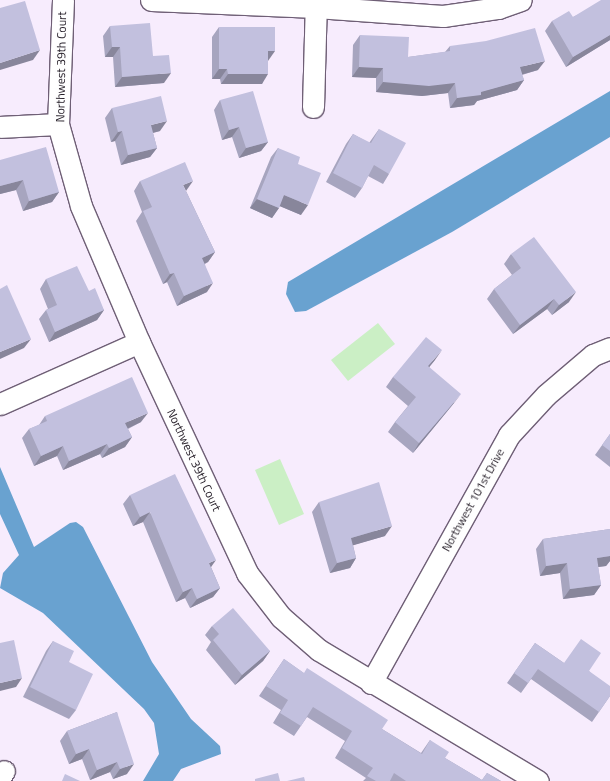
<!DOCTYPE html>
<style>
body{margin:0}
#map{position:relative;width:610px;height:781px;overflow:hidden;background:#f7ecfd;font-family:"Titillium Web",sans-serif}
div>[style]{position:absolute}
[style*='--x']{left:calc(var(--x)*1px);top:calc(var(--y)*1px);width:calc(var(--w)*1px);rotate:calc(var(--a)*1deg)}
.green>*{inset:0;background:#cbefc5}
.water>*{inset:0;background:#69a2d0}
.roads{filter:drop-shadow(1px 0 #6f5f76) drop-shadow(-1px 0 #6f5f76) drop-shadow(0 1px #6f5f76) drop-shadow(0 -1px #6f5f76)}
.minor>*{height:21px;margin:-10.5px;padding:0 10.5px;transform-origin:10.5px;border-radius:10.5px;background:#fff}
.wall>*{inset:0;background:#a7a5bf}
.shaded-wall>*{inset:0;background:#88869b}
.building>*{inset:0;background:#c2c0de}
span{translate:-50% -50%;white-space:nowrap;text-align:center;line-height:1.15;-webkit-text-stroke:4px #fefefe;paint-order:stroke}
.street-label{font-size:12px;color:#27202a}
</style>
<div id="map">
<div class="green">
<div style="clip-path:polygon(378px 323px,395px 344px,348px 381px,331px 360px)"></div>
<div style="clip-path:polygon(280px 459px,304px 514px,279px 525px,255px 470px)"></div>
</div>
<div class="water">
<div style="clip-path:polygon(610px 91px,610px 137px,452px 232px,306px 311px,295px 312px,286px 294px,288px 282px)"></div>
<div style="clip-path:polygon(0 467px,34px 547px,70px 523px,76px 522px,83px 527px,152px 662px,191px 719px,220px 746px,221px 754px,181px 769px,173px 781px,143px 781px,159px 754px,154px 723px,144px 709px,43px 613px,0 588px,3px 573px,19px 555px,0 514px)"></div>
</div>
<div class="roads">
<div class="minor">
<div style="--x:63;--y:0;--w:124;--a:92.3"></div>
<div style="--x:58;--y:124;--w:85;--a:74.3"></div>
<div style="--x:81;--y:206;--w:148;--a:66.9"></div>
<div style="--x:139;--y:342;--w:255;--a:64.9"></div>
<div style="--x:247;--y:573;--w:56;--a:52.3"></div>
<div style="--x:281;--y:617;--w:50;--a:41"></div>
<div style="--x:319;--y:650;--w:255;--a:30.9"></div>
<div style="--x:151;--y:0;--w:165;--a:2.4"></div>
<div style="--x:316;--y:7;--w:127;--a:4.1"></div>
<div style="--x:443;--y:16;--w:56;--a:-8.3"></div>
<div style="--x:498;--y:8;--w:24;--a:-19"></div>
<div style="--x:313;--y:107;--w:107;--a:-88.4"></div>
<div style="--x:0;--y:127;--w:58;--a:-3"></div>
<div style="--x:0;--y:404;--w:152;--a:-24"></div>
<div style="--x:371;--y:683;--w:284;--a:-60.9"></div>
<div style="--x:509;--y:435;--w:54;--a:-47.2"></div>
<div style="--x:546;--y:395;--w:62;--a:-40.4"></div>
<div style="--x:593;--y:355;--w:18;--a:-22"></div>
<div style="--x:0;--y:777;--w:7;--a:-56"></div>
</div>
</div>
<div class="wall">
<div style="clip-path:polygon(610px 0,610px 40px,566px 67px,545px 31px,552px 21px,573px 17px)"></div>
<div style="clip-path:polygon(110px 26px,153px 56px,164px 83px,115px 87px,113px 57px,105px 57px,103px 36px)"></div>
<div style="clip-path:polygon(219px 27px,268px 61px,262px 84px,221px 84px,220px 79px,212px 79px,212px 37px)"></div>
<div style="clip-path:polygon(360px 35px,408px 57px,445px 52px,450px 46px,538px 70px,522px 75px,524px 80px,517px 90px,477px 101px,474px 105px,450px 108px,448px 93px,422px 96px,376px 92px,376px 78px,352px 77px,353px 45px)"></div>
<div style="clip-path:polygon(220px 100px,268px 142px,261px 151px,239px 158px,232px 137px,222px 140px,214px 110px)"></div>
<div style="clip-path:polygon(112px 108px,160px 131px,153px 133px,157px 148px,150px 157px,121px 165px,115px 141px,111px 142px,105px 118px)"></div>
<div style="clip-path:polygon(379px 129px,389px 174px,383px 184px,368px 176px,362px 188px,355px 198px,326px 182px,346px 144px,353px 134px,369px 143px)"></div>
<div style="clip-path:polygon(278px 148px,298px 164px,301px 215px,280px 206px,272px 218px,250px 208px,271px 157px)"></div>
<div style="clip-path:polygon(0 160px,59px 192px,52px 202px,23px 211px,16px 190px,0 194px)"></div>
<div style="clip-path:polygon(140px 181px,186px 191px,215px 252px,208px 262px,205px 264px,207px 292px,177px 306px,167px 282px,163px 284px,136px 221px,142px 212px,134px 191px)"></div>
<div style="clip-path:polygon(511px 254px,569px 302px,552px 315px,547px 309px,513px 334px,487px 299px,494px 289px,512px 275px,504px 264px)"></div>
<div style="clip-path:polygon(46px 279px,89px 291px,104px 310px,97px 320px,49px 342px,39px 319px,46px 310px,48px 309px,40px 289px)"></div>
<div style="clip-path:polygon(435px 360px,429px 367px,454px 403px,413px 453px,388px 432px,395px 422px,408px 406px,386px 387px,393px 377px)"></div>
<div style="clip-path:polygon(45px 416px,141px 422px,128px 429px,132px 437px,125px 447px,102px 458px,100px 454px,63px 470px,57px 456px,34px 466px,22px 438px,29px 429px,39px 425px)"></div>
<div style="clip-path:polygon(610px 434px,610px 467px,595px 455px)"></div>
<div style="clip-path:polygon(130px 495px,211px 567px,220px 588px,213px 597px,190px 608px,185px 598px,176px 602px,143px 522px,133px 526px,123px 504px)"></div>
<div style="clip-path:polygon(319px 502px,385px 536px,353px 545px,356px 558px,350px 568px,330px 573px,312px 512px)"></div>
<div style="clip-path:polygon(610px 529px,610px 561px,606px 566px,598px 567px,601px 585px,594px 595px,563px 599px,560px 573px,540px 576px,536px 549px,543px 539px)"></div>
<div style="clip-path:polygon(212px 626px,270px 651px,263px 661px,235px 685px,206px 650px,211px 642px,205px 635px)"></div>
<div style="clip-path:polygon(53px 641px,69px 662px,76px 710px,69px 719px,23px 697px,46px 651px)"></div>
<div style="clip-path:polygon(535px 643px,564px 663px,589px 671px,610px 696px,592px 722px,531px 679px,521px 693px,507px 683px)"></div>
<div style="clip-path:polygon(284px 659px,382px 729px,421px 753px,430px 740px,445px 758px,482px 780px,487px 773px,501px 781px,363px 781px,366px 778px,335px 758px,345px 741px,307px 717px,294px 736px,273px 723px,281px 710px,259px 696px)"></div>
<div style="clip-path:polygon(117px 712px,127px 774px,113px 779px,110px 772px,90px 780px,82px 759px,69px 764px,60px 741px,67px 731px)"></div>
</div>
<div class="shaded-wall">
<div style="clip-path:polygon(610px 35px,610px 40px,566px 67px,573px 57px)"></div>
<div style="clip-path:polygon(112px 47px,120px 47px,113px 57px,105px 57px)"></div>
<div style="clip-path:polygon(40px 50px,33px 60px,0 70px,0 63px)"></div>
<div style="clip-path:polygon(268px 51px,275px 51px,268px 61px)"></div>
<div style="clip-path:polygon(545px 61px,538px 70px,513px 77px,520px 67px)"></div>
<div style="clip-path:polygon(359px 67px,383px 68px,376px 78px,352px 77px)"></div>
<div style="clip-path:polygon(219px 69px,227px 69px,220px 79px,212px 79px)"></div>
<div style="clip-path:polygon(171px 73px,164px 83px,115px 87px,122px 77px)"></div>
<div style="clip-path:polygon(228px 74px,268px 74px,262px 84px,221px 84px)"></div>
<div style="clip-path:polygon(524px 80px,517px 90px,477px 101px,474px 105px,450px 108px,457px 98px)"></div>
<div style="clip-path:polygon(383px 82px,455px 83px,448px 93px,422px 96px,376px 92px)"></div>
<div style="clip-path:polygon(167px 121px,160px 131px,144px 135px,151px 125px)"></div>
<div style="clip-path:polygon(239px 127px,232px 137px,222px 140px,229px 130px)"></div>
<div style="clip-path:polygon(122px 131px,115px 141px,111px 142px,118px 132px)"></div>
<div style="clip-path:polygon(268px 142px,261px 151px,239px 158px,246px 148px)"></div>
<div style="clip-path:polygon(157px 148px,150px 157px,121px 165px,128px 155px)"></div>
<div style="clip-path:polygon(23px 180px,16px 190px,0 194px,0 186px)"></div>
<div style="clip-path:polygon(193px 181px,186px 191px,183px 185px)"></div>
<div style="clip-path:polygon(59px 192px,52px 202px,23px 211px,29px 201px)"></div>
<div style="clip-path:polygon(284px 195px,308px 205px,301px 215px,277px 205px)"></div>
<div style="clip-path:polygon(257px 199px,279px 208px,272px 218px,250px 208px)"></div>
<div style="clip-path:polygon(215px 252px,208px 262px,195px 268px,202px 258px)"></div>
<div style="clip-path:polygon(174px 273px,167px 282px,163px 284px,170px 274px)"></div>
<div style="clip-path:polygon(213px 283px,207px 292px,177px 306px,184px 296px)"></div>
<div style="clip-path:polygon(576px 292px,569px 302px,552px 315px,559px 305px)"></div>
<div style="clip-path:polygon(554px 299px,547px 309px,513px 334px,520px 325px)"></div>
<div style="clip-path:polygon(104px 310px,97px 320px,49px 342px,55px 332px)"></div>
<div style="clip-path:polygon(31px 339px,24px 348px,0 359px,0 352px)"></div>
<div style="clip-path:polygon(442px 350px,435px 360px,422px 376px,428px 366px)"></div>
<div style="clip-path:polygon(461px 394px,454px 403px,413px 453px,419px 443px)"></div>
<div style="clip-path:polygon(148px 413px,141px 422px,118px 433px,125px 423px)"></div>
<div style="clip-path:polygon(132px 437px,125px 447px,102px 458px,109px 448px)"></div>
<div style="clip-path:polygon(107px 444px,100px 454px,63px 470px,69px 461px)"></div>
<div style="clip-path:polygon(63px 446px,57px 456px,34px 466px,41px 456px)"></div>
<div style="clip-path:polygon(150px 512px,143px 522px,133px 526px,140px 517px)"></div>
<div style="clip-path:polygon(392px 526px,385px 536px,344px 548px,351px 538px)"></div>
<div style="clip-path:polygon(610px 556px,610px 561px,606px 566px,590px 568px,597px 558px)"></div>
<div style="clip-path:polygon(356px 558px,350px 568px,330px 573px,337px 563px)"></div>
<div style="clip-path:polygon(216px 560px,209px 570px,209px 563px)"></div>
<div style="clip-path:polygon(567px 563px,560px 573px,540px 576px,546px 566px)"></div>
<div style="clip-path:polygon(601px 585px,594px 595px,563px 599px,570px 589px)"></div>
<div style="clip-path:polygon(192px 588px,185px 598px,176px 602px,183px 592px)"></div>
<div style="clip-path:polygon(220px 588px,213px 597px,190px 608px,197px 599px)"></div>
<div style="clip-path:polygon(270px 651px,263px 661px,235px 685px,242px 675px)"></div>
<div style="clip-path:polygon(22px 678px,16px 687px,0 691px,0 683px)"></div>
<div style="clip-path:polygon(89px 749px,82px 759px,69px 764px,76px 754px)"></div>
<div style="clip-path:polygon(117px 762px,110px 772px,90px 780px,97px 770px)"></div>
<div style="clip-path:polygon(134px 764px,127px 774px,113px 779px,120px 769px)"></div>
</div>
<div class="building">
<div style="clip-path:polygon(601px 0,610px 0,610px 35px,573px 57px,552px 21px,569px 11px,573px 17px)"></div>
<div style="clip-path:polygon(25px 1px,40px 50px,0 63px,0 8px)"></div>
<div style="clip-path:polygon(150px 23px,153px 56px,169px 55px,171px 73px,122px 77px,120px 47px,112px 47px,110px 26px)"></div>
<div style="clip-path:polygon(219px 27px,275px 27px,275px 51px,268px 51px,268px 74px,228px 74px,227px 69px,219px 69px)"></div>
<div style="clip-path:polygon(535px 28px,545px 61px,520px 67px,524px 80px,481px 92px,481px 95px,457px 98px,455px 83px,429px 86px,383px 82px,383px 68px,359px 67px,360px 35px,409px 37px,408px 57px,450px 51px,450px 46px,486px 41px)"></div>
<div style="clip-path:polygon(253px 91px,268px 142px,246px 148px,239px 127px,229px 130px,220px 100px)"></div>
<div style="clip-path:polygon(161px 96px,167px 121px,151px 125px,157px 148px,128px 155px,122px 131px,118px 132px,112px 108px)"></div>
<div style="clip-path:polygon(379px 129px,406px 143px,389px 174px,374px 165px,362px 188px,333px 173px,353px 134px,371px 143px)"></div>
<div style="clip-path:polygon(46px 147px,59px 192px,29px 201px,23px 180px,0 186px,0 160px)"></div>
<div style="clip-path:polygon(278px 148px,300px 157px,298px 164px,321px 173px,308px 205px,284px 195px,279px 208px,257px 199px)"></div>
<div style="clip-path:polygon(185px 162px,193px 181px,183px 185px,215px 252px,202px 258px,213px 283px,184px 296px,174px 273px,170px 274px,143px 211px,152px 207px,140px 181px)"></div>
<div style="clip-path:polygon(534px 237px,576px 292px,559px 305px,554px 299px,520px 325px,494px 289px,521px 268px,511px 254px)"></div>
<div style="clip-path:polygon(77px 266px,89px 291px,95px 288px,104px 310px,55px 332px,46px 310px,57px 305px,46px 279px)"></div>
<div style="clip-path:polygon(7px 285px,31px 339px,0 352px,0 289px)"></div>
<div style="clip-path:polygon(426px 337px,442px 350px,428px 366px,461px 394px,419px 443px,395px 422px,416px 397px,393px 377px)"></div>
<div style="clip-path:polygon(132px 377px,148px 413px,125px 423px,132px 437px,109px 448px,107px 444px,69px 461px,63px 446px,41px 456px,29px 429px,47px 421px,45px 416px)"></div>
<div style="clip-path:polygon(610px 434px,610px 451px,602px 445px)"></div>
<div style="clip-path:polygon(175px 474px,216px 560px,209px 563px,220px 588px,197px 599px,192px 588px,183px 592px,150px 512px,140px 517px,130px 495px)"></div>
<div style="clip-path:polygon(379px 482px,392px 526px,351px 538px,356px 558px,337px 563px,319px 502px)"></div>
<div style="clip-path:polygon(610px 529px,610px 556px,597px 558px,601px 585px,570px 589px,567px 563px,546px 566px,543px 539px)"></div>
<div style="clip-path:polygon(233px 608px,270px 651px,242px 675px,213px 640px,219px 634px,212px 626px)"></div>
<div style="clip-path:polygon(581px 639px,601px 653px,589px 671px,610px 686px,610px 696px,599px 712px,538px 669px,528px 683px,514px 673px,535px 643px,564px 663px)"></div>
<div style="clip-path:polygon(14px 640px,22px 678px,0 683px,0 643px)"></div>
<div style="clip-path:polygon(53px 641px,74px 651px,69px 662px,93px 674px,76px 710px,30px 687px)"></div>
<div style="clip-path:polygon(284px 659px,304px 673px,307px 668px,388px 720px,382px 729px,422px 754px,430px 740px,449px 752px,445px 758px,482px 780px,487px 773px,501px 781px,406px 781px,394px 773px,390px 781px,376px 781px,367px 776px,373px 768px,342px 748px,352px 731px,313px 707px,301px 726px,280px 713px,288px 700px,266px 686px)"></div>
<div style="clip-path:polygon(117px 712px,134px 764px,120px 769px,117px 762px,97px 770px,89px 749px,76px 754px,67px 731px)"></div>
<div style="clip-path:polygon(278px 773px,280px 781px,255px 781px,255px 779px)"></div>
<div style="clip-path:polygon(65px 774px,80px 781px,62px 781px)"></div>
<div style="clip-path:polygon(304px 777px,305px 781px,287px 781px)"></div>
</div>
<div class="street-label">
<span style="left:61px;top:67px;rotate:-89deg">Northwest 39th Court</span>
<span style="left:194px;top:460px;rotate:65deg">Northwest 39th Court</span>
<span style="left:473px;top:500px;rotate:-61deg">Northwest 101st Drive</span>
</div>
</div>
